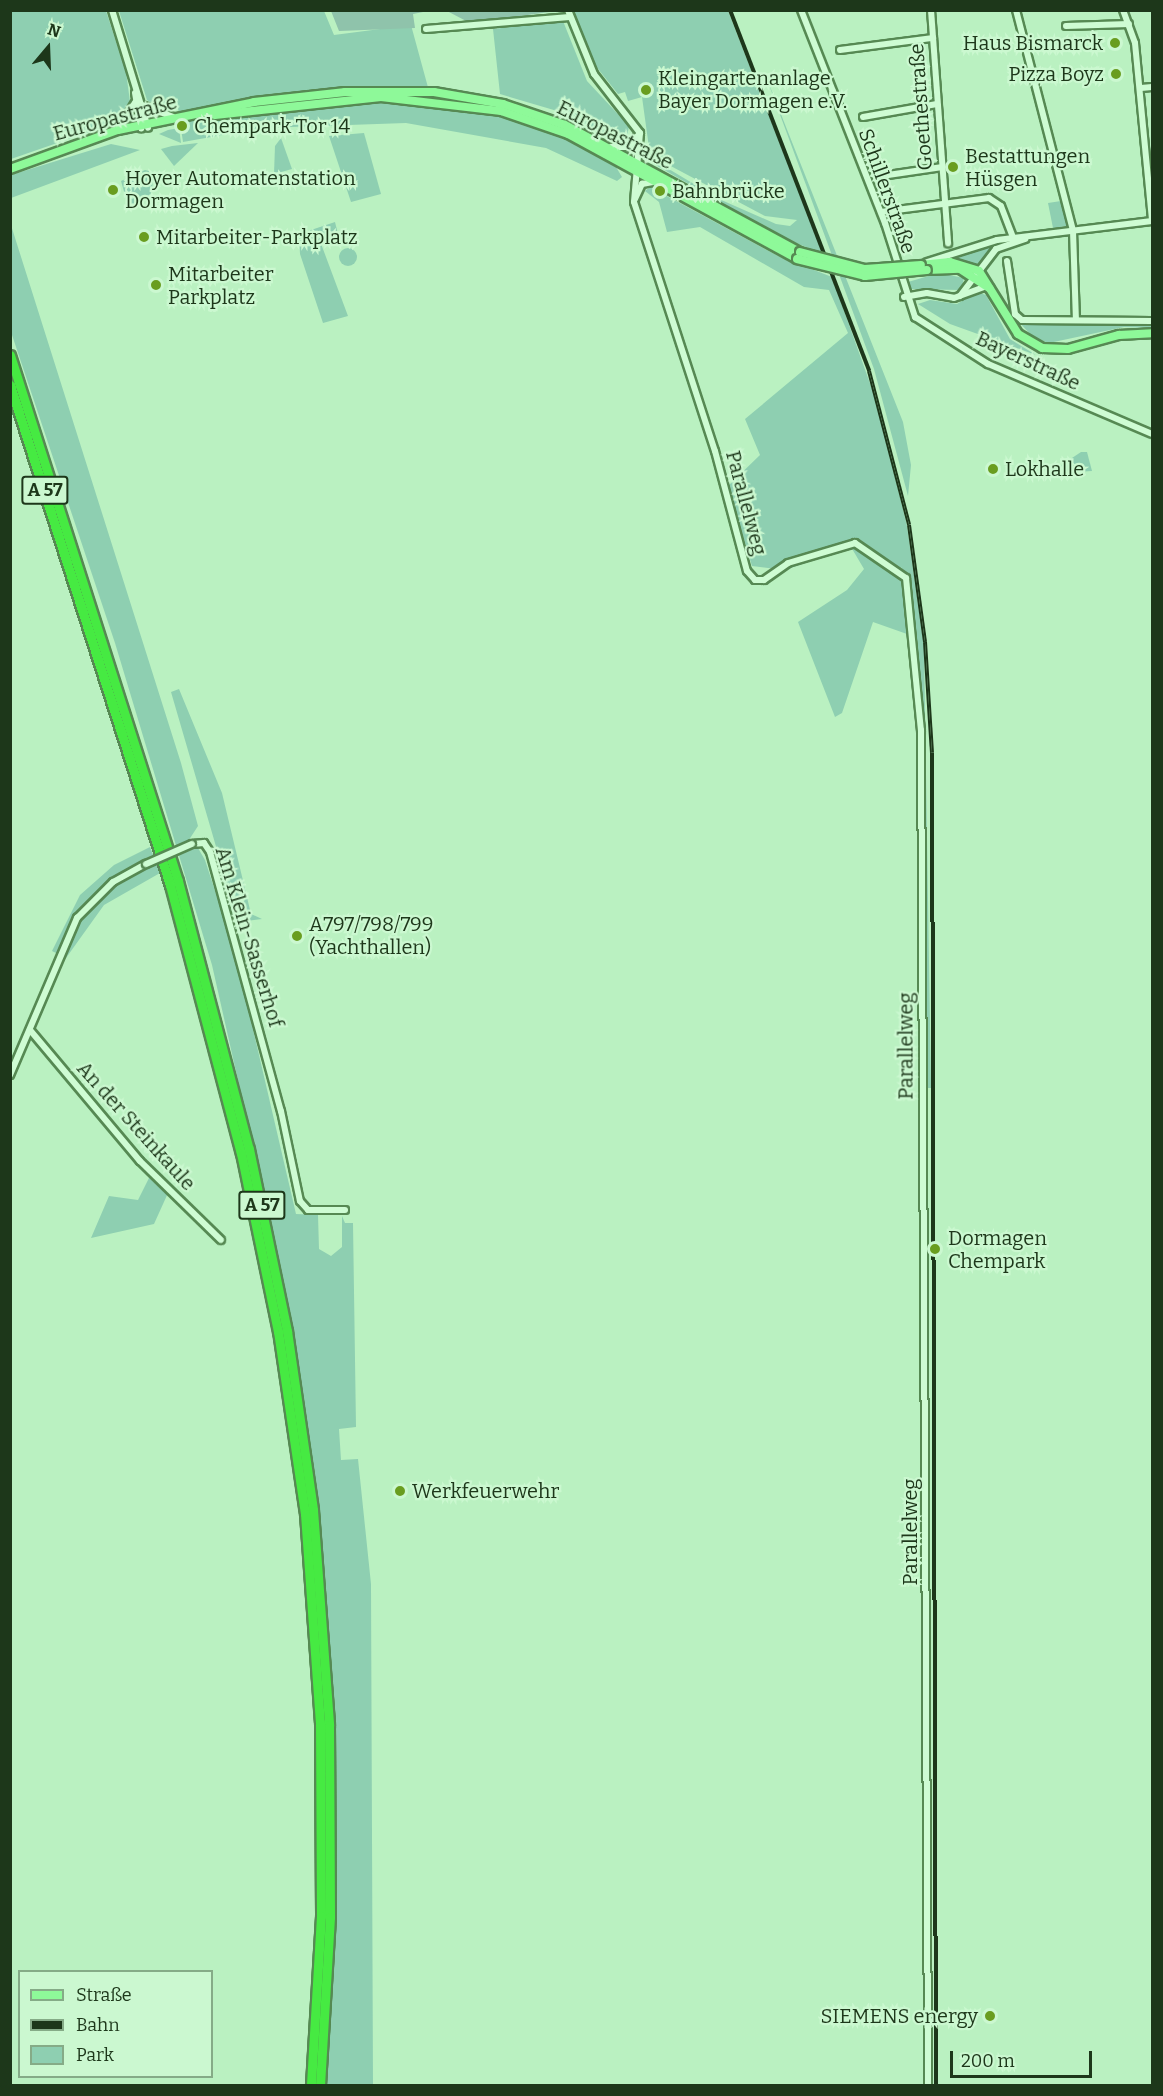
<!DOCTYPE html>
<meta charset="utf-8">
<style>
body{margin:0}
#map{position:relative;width:1163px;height:2096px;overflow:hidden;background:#baf1c1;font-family:Bitter,serif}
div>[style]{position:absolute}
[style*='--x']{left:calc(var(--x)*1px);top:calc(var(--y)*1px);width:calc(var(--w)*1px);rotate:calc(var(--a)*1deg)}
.green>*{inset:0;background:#8ecfb1}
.round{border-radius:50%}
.cemetery>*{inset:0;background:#8fc3ab}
.roads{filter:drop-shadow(2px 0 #568953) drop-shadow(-2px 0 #568953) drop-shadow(0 2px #568953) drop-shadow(0 -2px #568953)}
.minor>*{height:6px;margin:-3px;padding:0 3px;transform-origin:3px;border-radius:3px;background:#cefcd3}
.major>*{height:8px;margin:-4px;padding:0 4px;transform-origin:4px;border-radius:4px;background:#8ef999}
.highway>*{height:9px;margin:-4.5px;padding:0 4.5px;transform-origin:4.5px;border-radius:4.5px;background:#46ea42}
.rail>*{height:4px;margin-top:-2px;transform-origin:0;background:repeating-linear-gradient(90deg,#cbf8d0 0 4.5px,#1d371a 0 9px);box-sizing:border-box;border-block:2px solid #1d371a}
.bridges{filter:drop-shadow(2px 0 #568953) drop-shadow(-2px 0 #568953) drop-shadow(0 2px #568953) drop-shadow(0 -2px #568953)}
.minor-bridge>*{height:6px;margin:-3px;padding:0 3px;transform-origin:3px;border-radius:3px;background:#cefcd3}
.major-bridge>*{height:8px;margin:-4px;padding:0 4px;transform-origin:4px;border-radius:4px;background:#8ef999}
.dots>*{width:16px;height:16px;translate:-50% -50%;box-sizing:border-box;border:3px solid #cbf8d0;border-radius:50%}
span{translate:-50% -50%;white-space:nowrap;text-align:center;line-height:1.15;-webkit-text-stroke:4.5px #cbf8d0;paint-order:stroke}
.shield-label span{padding:2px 4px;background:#cbf8d0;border:2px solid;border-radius:4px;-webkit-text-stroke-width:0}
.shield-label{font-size:18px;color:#1d371a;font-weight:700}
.poi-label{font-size:20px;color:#1d371a}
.right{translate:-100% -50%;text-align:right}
.left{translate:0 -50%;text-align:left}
.street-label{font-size:20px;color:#1d371a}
.frame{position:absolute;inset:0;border:12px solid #1d371a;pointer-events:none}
.legend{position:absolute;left:18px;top:1970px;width:195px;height:108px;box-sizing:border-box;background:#cbf8d0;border:2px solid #85ab87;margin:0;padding:8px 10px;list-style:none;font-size:18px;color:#1d371a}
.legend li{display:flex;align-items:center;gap:12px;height:30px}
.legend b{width:30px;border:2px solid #85ab87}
.north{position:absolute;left:18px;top:18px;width:60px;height:60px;-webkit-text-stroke:4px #cbf8d0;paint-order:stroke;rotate:19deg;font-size:16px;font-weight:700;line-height:24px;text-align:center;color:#1d371a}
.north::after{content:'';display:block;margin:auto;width:21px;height:27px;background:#1d371a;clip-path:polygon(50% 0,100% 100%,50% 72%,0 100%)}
.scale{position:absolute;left:950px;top:2051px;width:142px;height:27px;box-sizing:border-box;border:3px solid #1d371a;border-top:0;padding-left:8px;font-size:18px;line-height:21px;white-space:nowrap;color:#1d371a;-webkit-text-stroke:4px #cbf8d0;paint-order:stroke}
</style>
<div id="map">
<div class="green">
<div style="clip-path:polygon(11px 11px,106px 11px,126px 72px,131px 109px,115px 123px,11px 159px)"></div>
<div style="clip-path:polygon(119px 11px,324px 11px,334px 35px,411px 25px,432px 102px,499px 114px,566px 139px,616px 167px,622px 177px,617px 181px,546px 148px,406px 123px,262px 128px,183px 142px,178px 108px,160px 109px,147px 100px)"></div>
<div style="clip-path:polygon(572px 11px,728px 11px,823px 254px,784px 238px,652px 163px,647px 156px,719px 199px,776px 224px,790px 226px,797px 220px,765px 216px,650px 155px,642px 97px,628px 101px,625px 92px,618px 94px,591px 60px)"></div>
<div style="clip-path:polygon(563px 21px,587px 81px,629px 126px,626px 143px,615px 143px,564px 113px,500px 94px,493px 29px)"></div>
<div style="clip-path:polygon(765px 74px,903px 422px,911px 465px,908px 496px,874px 369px)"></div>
<div style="clip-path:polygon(179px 128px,181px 143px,159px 134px,168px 130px)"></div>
<div style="clip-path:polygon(364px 133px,381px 194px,351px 202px,329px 136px)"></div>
<div style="clip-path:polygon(281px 138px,292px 169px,274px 174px,275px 146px)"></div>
<div style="clip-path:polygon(198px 143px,174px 166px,161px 149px,172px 146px)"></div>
<div style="clip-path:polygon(111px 144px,140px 150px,11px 198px,11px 175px)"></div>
<div style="clip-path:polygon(145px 170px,153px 172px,152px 193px,129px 209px,121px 181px)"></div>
<div style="clip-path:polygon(650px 187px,778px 256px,832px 277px,877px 403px,907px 526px,924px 647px,931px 1088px,924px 1088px,923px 731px,909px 581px,901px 567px,907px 634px,873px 622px,842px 713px,835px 717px,798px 622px,847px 590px,864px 569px,851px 547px,785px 570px,752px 566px,728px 486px,760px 455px,745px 419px,848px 333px,829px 290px,804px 287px,700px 227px,667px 232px,659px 202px,645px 191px)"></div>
<div style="clip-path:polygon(1061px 201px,1068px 226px,1053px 228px,1048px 203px)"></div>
<div style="clip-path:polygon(10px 222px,181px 763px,198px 826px,183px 849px,198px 848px,205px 860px,235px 952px,296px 1214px,318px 1215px,319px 1249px,331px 1256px,342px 1247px,342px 1216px,345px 1223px,353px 1223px,356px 1427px,339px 1429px,341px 1460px,358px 1459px,371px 1584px,373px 2085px,325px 2085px,336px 1874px,333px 1692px,319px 1516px,283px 1280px,212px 965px,115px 643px,11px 332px)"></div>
<div style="clip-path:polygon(335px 222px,338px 234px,320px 241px,348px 316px,323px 323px,300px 254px,299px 234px)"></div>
<div style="clip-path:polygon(1013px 240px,995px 248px,980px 267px,943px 258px)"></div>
<div class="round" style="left:339px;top:248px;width:18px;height:18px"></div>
<div style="clip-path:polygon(939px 273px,964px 278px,961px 290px,908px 289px,908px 282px)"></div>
<div style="clip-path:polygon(977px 292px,986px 295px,1010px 339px,1036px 355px,950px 324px,918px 304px,930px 300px,957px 304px)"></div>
<div style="clip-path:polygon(1017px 320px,1152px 324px,1152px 328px,1124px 327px,1049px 343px,1034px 338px)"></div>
<div style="clip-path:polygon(1081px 452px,1087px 452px,1092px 471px,1060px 473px,1060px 466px)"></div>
<div style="clip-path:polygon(179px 689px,222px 793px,251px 914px,262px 919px,238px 922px,171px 692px)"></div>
<div style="clip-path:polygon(150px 847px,160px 873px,104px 905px,66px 958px,52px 951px,80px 895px,114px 865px)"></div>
<div style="clip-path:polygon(150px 1176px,168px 1193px,154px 1224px,91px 1238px,109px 1196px,138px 1200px)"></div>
</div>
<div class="cemetery">
<div style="clip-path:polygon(563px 10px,470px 23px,447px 11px)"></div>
<div style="clip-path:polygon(331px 11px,422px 10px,423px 12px,413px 14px,415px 28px,339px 31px)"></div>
</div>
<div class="roads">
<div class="minor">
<div style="--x:112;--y:10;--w:123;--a:73"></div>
<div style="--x:568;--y:10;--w:69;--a:67.9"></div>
<div style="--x:594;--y:74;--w:75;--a:52.1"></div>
<div style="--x:640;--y:133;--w:69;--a:95"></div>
<div style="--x:634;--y:202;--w:262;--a:72"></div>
<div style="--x:715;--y:451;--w:124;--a:75.1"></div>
<div style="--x:747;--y:571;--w:12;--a:48"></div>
<div style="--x:755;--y:580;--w:9;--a:0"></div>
<div style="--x:764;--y:580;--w:29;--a:-35"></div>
<div style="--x:788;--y:563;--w:70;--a:-16.6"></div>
<div style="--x:855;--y:543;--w:62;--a:34.5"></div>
<div style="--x:906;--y:578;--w:153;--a:84.4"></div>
<div style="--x:921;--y:730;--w:1356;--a:89.7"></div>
<div style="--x:801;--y:10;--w:229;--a:68.5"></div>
<div style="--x:885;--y:223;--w:99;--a:72.3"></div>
<div style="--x:915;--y:317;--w:87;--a:32.8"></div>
<div style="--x:988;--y:364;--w:178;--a:23.1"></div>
<div style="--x:931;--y:10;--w:234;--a:85.8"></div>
<div style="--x:1016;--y:10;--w:228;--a:75.5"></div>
<div style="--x:1073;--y:231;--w:89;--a:88.1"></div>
<div style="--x:1123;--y:10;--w:35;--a:70"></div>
<div style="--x:1135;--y:43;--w:176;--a:84.5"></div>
<div style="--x:1066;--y:26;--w:63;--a:-1.8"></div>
<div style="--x:426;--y:29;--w:144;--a:-4.8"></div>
<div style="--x:840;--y:50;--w:94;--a:-7.4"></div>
<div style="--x:1141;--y:88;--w:11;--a:-5"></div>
<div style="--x:135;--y:93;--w:36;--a:80"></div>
<div style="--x:142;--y:105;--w:33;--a:21"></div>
<div style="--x:863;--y:117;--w:75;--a:-10"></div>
<div style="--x:119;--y:129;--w:31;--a:-59"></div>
<div style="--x:611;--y:147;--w:17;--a:0"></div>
<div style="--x:628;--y:147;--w:18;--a:-49"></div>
<div style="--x:888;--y:175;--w:55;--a:-8.4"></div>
<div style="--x:635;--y:199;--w:17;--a:-65"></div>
<div style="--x:642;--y:184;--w:11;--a:-10"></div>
<div style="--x:881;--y:212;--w:109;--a:-7.4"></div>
<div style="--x:989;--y:198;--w:14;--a:34"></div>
<div style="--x:1001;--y:206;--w:33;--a:69"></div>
<div style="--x:1007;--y:261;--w:54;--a:81.4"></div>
<div style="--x:1015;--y:314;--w:9;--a:41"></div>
<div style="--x:1022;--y:320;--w:130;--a:0.4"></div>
<div style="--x:927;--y:262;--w:73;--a:-17.4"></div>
<div style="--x:997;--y:240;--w:156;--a:-7"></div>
<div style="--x:960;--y:296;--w:59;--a:-52.5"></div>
<div style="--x:996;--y:249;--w:31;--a:-19"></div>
<div style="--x:904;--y:297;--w:23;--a:-10"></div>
<div style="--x:927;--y:293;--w:27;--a:10"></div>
<div style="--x:954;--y:298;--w:35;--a:-20"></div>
<div style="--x:192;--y:844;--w:12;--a:-5"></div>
<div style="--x:204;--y:843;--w:11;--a:56"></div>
<div style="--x:210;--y:852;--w:269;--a:74.7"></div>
<div style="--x:281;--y:1111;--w:92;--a:78.1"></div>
<div style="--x:300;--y:1201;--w:12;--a:48"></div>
<div style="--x:308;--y:1210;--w:37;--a:0"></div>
<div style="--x:30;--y:1030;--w:171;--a:50"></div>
<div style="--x:140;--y:1161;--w:113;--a:44.3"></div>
<div style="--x:10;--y:1075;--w:171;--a:-66.9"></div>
<div style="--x:77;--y:918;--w:51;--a:-45"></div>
<div style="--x:113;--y:882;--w:38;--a:-29"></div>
</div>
<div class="major">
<div style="--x:215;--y:115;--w:167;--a:-6.2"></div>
<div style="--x:381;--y:97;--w:121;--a:6.7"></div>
<div style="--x:501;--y:111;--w:71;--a:18.9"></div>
<div style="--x:568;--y:134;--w:261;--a:28.6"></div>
<div style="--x:10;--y:169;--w:115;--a:-19.9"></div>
<div style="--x:118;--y:130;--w:139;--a:-11.6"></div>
<div style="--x:254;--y:102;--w:92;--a:-6.3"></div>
<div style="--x:345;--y:92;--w:89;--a:0"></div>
<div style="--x:434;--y:92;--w:70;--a:9.9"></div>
<div style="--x:503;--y:104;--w:65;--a:18.7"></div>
<div style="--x:565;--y:125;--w:267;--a:28.4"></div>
<div style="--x:921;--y:265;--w:29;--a:-6"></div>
<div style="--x:950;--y:262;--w:30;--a:17"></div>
<div style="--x:979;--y:271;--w:74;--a:58.2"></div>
<div style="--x:1018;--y:334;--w:28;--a:30"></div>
<div style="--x:1042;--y:348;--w:26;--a:2"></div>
<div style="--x:1068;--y:349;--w:53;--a:-15.4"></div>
<div style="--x:1119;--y:335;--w:33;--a:-3"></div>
<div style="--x:927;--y:270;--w:33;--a:-2"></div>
<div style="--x:960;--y:269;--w:35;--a:33"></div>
</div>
<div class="highway">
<div style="--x:10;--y:355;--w:552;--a:72.29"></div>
<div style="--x:178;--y:881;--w:277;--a:75.2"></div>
<div style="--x:249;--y:1149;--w:186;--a:78.2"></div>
<div style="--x:287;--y:1331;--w:181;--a:81.7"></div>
<div style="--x:313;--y:1510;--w:216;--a:85.7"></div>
<div style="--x:329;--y:1725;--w:192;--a:89.7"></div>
<div style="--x:330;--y:1917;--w:169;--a:93.4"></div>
<div style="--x:10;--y:385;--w:525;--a:72.26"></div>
<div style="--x:170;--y:885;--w:277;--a:75.2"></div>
<div style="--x:241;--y:1153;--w:182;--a:78.3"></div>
<div style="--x:278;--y:1331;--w:185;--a:81.6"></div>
<div style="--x:305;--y:1514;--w:209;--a:85.9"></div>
<div style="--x:320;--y:1722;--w:194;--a:89.7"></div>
<div style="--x:321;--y:1916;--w:170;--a:93.4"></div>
</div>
</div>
<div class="rail">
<div style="--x:730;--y:10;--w:387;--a:68.9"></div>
<div style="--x:869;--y:371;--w:159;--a:75.4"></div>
<div style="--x:909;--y:525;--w:118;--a:82.2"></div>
<div style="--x:925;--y:642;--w:111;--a:86.4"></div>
<div style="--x:932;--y:753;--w:1333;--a:89.83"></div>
</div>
<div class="bridges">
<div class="minor-bridge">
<div style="--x:146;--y:864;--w:50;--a:-23.5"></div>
</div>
<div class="major-bridge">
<div style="--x:800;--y:252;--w:67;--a:14.7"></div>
<div style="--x:865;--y:269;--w:56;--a:-4.1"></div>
<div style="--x:797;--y:259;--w:70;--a:14"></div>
<div style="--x:865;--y:276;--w:62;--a:-5.5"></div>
</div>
</div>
<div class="dots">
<div style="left:1115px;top:43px;background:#699d1f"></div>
<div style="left:1116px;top:74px;background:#699d1f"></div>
<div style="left:646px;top:90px;background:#699d1f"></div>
<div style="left:182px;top:126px;background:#699d1f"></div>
<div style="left:953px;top:167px;background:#699d1f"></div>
<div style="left:113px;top:190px;background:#699d1f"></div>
<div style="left:660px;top:191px;background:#699d1f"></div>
<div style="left:144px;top:237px;background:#699d1f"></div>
<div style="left:156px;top:285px;background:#699d1f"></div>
<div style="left:993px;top:469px;background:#699d1f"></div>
<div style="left:297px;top:936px;background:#699d1f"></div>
<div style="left:935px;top:1249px;background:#699d1f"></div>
<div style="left:400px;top:1491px;background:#699d1f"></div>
<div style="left:990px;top:2016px;background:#699d1f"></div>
</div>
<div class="shield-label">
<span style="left:45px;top:490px">A 57</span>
<span style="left:262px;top:1205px">A 57</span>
</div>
<div class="poi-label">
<span class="right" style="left:1103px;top:43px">Haus Bismarck</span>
<span class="right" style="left:1104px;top:74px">Pizza Boyz</span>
<span class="left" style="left:658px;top:90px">Kleingartenanlage<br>Bayer Dormagen e.V.</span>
<span class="left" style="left:194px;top:126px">Chempark Tor 14</span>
<span class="left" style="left:965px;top:168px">Bestattungen<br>Hüsgen</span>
<span class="left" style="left:125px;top:190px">Hoyer Automatenstation<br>Dormagen</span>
<span class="left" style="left:672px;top:191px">Bahnbrücke</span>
<span class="left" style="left:156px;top:237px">Mitarbeiter-Parkplatz</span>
<span class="left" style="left:168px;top:286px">Mitarbeiter<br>Parkplatz</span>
<span class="left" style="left:1005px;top:469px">Lokhalle</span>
<span class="left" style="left:309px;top:936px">A797/798/799<br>(Yachthallen)</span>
<span class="left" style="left:948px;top:1250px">Dormagen<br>Chempark</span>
<span class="left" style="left:412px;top:1491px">Werkfeuerwehr</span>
<span class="right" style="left:978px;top:2016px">SIEMENS energy</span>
</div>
<div class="street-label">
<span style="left:921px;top:107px;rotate:-94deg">Goethestraße</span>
<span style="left:115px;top:118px;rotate:-15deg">Europastraße</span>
<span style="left:615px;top:135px;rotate:27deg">Europastraße</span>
<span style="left:887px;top:191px;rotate:70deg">Schillerstraße</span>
<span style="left:1028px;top:361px;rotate:25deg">Bayerstraße</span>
<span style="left:746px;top:503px;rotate:75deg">Parallelweg</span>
<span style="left:249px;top:937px;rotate:73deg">Am Klein-Sasserhof</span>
<span style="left:906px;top:1046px;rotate:-90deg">Parallelweg</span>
<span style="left:136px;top:1126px;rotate:48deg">An der Steinkaule</span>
<span style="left:910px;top:1532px;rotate:-90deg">Parallelweg</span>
</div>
<div class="frame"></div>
<ul class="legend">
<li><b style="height:8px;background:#8ef999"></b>Straße</li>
<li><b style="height:8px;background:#1d371a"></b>Bahn</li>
<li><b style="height:16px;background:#8ecfb1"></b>Park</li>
</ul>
<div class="north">N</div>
<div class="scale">200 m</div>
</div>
